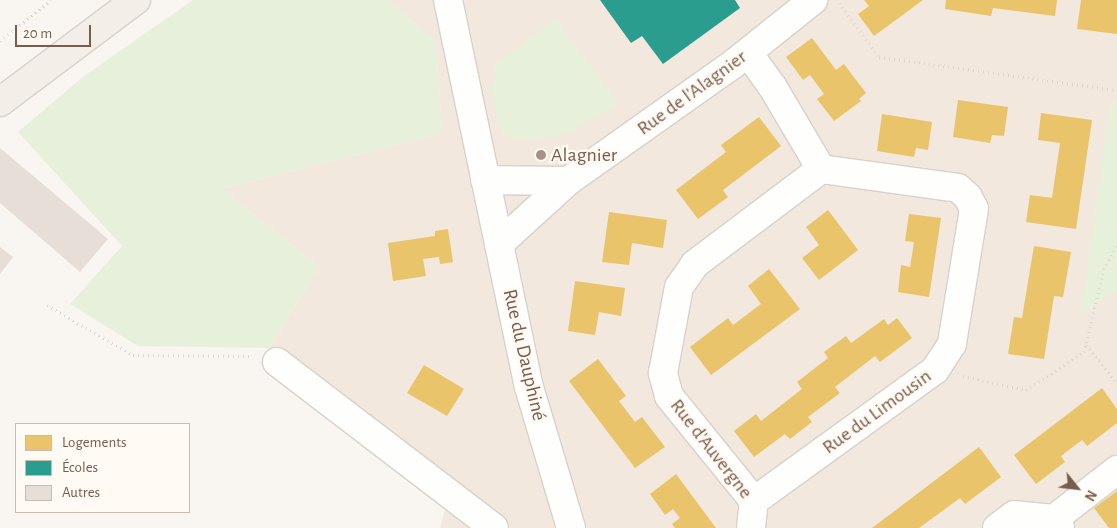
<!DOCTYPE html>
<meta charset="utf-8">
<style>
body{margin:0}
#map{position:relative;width:1117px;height:528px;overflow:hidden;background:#f9f5f0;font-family:"Alegreya Sans",sans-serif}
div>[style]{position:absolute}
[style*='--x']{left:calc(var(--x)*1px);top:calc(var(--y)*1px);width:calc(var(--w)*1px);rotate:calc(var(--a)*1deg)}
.residential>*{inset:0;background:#f2e8de}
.green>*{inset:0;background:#e7f0db}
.homes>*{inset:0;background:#e9c46a}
.schools>*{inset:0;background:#2a9d8f}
.building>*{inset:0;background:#e6ded7}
.path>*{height:3px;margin-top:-1.5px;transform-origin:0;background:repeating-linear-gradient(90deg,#dcd5d0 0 1px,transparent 0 5px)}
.roads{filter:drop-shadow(1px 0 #d7d1cb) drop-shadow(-1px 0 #d7d1cb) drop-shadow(0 1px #d7d1cb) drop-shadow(0 -1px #d7d1cb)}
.street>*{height:28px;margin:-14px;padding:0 14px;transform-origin:14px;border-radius:14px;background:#fefefd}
.primary>*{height:28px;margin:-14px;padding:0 14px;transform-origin:14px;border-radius:14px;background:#f3eee8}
.dots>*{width:14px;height:14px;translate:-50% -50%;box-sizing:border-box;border:2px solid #fffaf3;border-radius:50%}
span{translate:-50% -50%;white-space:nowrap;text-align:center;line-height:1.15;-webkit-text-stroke:5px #fffaf3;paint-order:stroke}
.street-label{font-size:20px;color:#7a5c4d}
.poi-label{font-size:20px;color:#7a5c4d}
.left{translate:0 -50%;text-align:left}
.legend{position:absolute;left:15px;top:423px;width:175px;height:90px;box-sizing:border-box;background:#fffaf3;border:1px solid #cabbb1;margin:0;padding:6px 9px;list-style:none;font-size:15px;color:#7a5c4d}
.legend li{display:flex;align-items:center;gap:10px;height:25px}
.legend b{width:25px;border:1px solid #cabbb1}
.north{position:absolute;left:1052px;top:463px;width:50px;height:50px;-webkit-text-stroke:4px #fffaf3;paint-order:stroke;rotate:119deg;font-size:14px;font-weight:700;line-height:20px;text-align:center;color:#7a5c4d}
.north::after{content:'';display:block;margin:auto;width:18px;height:22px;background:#7a5c4d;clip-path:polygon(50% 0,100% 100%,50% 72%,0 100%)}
.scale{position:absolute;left:15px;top:25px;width:76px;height:22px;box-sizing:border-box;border:2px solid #7a5c4d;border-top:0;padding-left:6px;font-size:15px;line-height:18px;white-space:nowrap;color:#7a5c4d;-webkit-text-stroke:4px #fffaf3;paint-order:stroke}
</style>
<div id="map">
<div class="residential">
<div style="clip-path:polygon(388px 0,1117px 0,1117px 528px,440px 528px,447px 503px,260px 363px,319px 267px,222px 189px,442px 133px,436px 43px)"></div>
</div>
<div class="green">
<div style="clip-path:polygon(193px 0,388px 0,436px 43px,442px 133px,222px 189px,319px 267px,269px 348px,138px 346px,70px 304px,122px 246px,18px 132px,84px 76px)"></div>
<div style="clip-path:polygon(555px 19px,619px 104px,561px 136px,516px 140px,500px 130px,490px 86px,497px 78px,492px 67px)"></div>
<div style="clip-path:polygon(1117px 101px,1117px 289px,1080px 317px,1109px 109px)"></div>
</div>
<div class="homes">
<div style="clip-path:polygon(864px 0,923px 0,874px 36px,858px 14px,869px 6px)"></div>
<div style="clip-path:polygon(946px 0,1057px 0,1055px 16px,993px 8px,991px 16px,945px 9px)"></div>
<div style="clip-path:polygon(1081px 0,1117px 0,1117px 34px,1077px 29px)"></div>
<div style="clip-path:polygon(812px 38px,836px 70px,844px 64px,866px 93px,859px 99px,861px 101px,834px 121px,817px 99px,824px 94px,810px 75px,803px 80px,786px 57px)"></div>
<div style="clip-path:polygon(958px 100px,1008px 107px,1004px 136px,992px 135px,990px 143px,953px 137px)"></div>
<div style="clip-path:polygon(1041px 113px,1092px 120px,1076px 229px,1026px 222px,1030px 195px,1052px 198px,1060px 143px,1038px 140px)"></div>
<div style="clip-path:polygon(882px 114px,932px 122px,928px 150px,916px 148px,914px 157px,877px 151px)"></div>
<div style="clip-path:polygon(759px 117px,781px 146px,723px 190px,728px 197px,698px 219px,676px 190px,726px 152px,721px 145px)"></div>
<div style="clip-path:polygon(828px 210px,858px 250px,819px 280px,802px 258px,819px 245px,806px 227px)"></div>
<div style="clip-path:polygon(609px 212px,667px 220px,663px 248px,632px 243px,629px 265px,602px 262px)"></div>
<div style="clip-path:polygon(909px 214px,941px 218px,929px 297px,898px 292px,901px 265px,910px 267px,914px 242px,905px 241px)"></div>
<div style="clip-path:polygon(448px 229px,453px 262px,440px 264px,439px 257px,423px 259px,426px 276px,393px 281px,388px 243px,435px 236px,435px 231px)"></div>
<div style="clip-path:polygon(1034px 246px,1071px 252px,1063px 297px,1054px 296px,1044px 359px,1008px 354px,1014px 317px,1022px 318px)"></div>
<div style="clip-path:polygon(769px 269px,800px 309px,711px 375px,690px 347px,728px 318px,733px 325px,761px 304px,748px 286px)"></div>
<div style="clip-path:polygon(575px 281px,625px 288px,621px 316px,599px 312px,595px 335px,568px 331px)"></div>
<div style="clip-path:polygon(897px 318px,912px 338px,880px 362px,875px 356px,835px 387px,840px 393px,808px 417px,812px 422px,790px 439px,785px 434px,754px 457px,734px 431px,756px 414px,761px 421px,802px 389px,797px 382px,828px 358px,824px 352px,846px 336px,851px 343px,884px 319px,888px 325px)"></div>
<div style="clip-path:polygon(598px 359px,626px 396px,619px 401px,635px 422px,642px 417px,665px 447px,635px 468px,569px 381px)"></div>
<div style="clip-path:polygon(424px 365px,464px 389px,447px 416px,407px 393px)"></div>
<div style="clip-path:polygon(1102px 388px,1117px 409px,1117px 423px,1087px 446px,1082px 440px,1061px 456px,1065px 462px,1036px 484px,1014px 455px)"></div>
<div style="clip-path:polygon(979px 447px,1001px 477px,965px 504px,960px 498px,919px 528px,872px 528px)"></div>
<div style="clip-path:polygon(676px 474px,716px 528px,675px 528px,672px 524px,680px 518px,673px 509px,665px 515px,650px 494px)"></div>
<div style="clip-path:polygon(1117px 491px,1117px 528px,1109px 528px,1094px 508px)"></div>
</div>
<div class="schools">
<div style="clip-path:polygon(600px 0,735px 0,740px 8px,663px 64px,642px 36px,631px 43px)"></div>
</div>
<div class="building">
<div style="clip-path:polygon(0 148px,108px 239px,80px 272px,0 203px)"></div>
<div style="clip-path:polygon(0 247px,13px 257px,0 274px)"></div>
</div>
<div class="path">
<div style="--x:839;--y:3;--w:67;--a:53.5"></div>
<div style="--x:879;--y:57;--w:240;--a:7.9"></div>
<div style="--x:0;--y:41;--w:65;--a:-38.8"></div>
<div style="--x:47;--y:305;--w:99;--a:30.2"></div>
<div style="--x:133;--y:355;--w:119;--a:0.5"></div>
<div style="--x:1086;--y:345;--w:49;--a:50.8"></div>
<div style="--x:963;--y:376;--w:65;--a:12.5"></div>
<div style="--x:1026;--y:390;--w:69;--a:-33.2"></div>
<div style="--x:1084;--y:352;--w:85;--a:-76.5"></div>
<div style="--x:1104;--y:269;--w:27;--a:-62"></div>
</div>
<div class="roads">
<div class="street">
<div style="--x:448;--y:0;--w:395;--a:78.2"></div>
<div style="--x:529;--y:387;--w:147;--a:73.4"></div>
<div style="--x:748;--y:53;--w:41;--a:54"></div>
<div style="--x:772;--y:86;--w:96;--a:59.4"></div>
<div style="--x:821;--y:169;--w:138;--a:7.9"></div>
<div style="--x:958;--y:188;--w:13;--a:42"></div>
<div style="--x:968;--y:197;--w:13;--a:63"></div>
<div style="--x:974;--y:209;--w:137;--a:99.3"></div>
<div style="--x:952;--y:344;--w:31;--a:123"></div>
<div style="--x:935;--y:370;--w:223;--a:144.1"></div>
<div style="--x:485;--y:180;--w:83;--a:0.7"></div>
<div style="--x:499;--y:244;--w:93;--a:-42.4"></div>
<div style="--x:568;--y:181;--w:201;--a:-35.3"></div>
<div style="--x:732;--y:65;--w:104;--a:-38.7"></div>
<div style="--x:277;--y:362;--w:273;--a:37.4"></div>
<div style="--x:1054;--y:519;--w:80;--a:-37.9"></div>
<div style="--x:751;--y:528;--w:27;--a:-84"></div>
<div style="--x:754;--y:501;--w:135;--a:-129"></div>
<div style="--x:669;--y:396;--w:24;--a:-105"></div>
<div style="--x:663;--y:373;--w:87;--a:-79.5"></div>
<div style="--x:679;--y:287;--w:28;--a:-55"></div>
<div style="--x:695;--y:264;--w:158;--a:-37"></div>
<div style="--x:997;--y:528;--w:21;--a:-37"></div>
<div style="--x:1014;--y:515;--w:40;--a:5.7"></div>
<div style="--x:1054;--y:519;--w:11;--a:56"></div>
</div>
<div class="primary">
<div style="--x:0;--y:102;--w:170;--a:-36.9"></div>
</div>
</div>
<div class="dots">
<div style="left:541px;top:155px;background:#a69286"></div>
</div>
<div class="street-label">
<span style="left:692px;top:93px;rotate:-36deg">Rue de l'Alagnier</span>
<span style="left:524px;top:355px;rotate:77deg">Rue du Dauphiné</span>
<span style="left:877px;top:412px;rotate:-36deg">Rue du Limousin</span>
<span style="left:711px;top:449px;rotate:52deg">Rue d'Auvergne</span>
</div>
<div class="poi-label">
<span class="left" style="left:551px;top:155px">Alagnier</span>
</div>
<ul class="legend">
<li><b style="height:14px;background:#e9c46a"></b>Logements</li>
<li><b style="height:14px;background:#2a9d8f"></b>Écoles</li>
<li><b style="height:14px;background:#e6ded7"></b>Autres</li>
</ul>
<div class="north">N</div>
<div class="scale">20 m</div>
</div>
